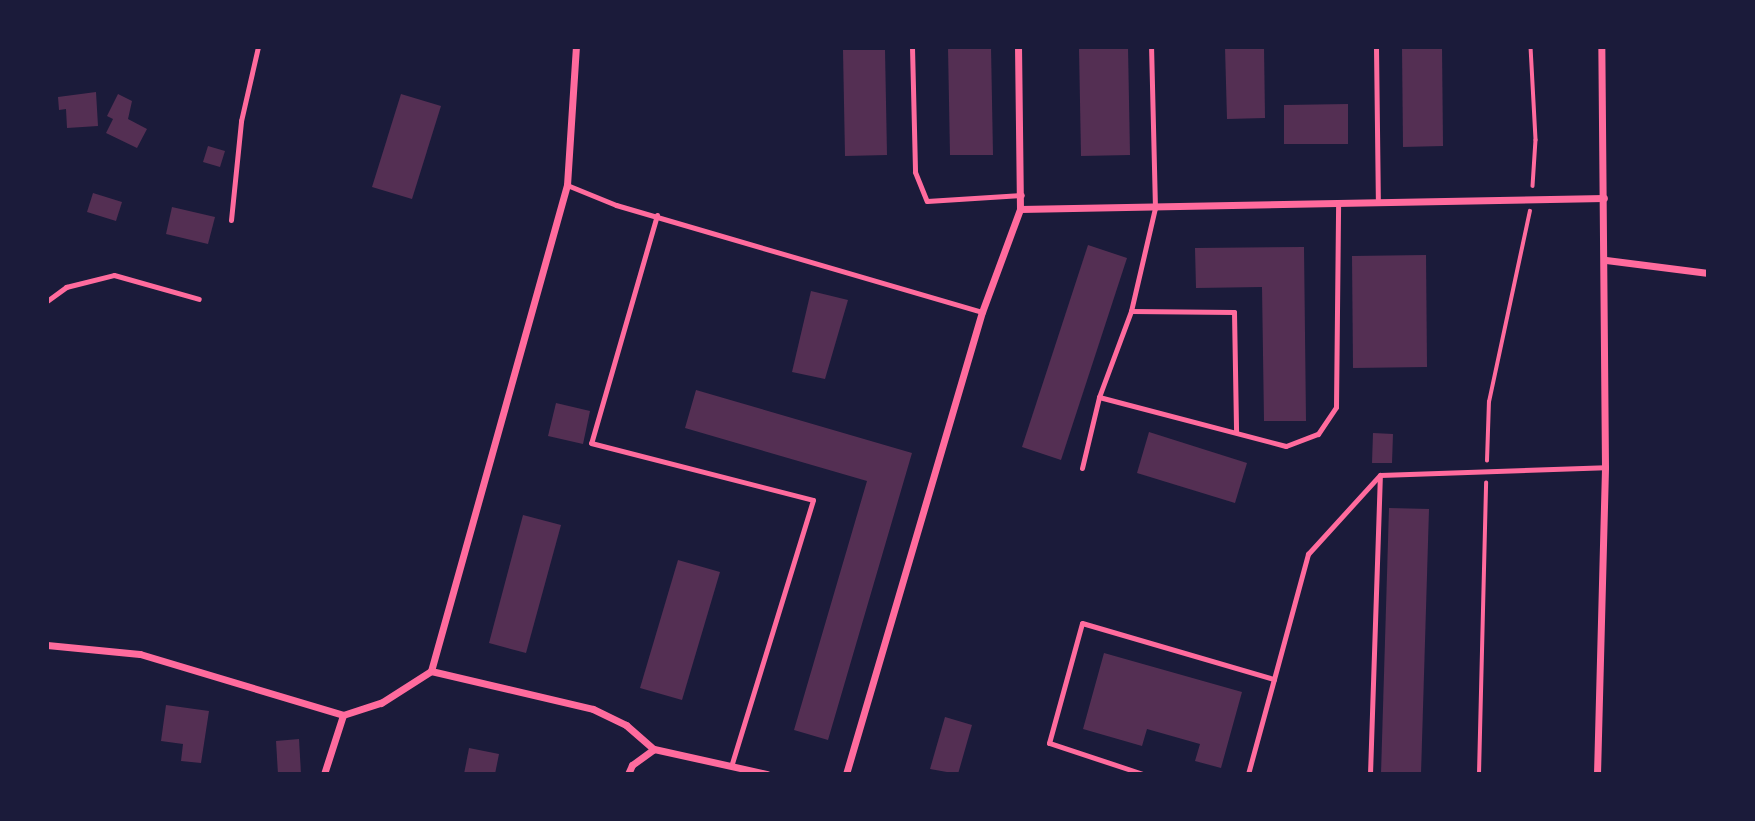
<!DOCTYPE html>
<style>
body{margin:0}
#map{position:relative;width:1755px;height:821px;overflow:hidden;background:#1b1b3a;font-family:"Open Sans",sans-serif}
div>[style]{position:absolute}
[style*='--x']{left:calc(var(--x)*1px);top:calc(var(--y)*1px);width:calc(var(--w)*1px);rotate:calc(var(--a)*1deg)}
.building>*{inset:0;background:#542f53}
.path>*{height:3.5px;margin:-1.75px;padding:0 1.75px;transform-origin:1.75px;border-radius:1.75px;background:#ff6b9d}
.service>*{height:5px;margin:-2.5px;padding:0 2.5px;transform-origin:2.5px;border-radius:2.5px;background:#ff6b9d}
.minor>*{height:7px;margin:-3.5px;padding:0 3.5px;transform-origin:3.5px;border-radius:3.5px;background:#ff6b9d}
span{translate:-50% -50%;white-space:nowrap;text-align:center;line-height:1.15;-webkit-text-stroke:5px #1b1b3a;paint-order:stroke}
.frame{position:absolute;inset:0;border:49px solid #1b1b3a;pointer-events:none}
</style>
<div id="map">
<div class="building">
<div style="clip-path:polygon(948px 47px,991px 47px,993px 155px,950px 155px)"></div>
<div style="clip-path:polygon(1079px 47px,1128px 47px,1130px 155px,1081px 156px)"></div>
<div style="clip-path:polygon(1225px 47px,1264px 47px,1265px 118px,1227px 119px)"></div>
<div style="clip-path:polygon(1402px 47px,1442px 47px,1443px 146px,1403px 147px)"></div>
<div style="clip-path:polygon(843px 50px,885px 50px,887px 155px,845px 156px)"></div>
<div style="clip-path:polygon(96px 92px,98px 126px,67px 128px,66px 109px,59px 110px,58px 97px)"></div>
<div style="clip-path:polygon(118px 94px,132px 101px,128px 119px,147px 129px,137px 148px,106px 133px,113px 119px,107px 116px)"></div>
<div style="clip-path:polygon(401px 94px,441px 106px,412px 199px,372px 187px)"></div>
<div style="clip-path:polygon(1348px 104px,1348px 144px,1284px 144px,1284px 105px)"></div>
<div style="clip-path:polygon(208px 146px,225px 151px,220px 167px,203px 162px)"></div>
<div style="clip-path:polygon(93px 193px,122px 202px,116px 221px,87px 212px)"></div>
<div style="clip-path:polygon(172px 207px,215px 217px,208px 244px,166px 234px)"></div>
<div style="clip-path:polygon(1088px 245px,1127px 258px,1061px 460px,1022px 447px)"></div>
<div style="clip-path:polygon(1304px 247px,1306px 421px,1264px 421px,1262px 287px,1196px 288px,1195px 248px)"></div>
<div style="clip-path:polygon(1426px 255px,1427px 367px,1353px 368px,1352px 256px)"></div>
<div style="clip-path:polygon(811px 291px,848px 300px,825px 379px,792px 372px)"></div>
<div style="clip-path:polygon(696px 390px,912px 453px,828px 740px,794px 730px,867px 481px,685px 428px)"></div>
<div style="clip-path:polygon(556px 403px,590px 411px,583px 444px,548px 436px)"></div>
<div style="clip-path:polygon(1149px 432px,1247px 463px,1235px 503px,1137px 473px)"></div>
<div style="clip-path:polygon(1373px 433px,1393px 434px,1392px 463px,1372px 463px)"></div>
<div style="clip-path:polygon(1389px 508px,1429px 509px,1421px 774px,1381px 774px)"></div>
<div style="clip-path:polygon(523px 515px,561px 525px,526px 653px,489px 643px)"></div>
<div style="clip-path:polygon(678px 560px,720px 572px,682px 700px,640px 688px)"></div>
<div style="clip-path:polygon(1104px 653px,1242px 692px,1221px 768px,1195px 761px,1200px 744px,1147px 729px,1142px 746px,1083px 729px)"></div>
<div style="clip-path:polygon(166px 705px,209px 711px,201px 763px,181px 761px,183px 744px,161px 741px)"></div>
<div style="clip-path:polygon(945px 717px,972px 725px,958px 774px,930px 769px)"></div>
<div style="clip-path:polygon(299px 739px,301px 774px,278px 774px,276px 741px)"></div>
<div style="clip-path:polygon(469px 748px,499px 754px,495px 774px,464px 774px)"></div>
</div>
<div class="path">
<div style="--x:1531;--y:47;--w:93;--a:86.9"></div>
<div style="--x:1536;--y:140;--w:46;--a:93.7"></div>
<div style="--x:1487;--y:461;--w:59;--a:-88.1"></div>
<div style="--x:1489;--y:402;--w:195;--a:-77.9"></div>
<div style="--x:1479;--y:774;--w:291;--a:-88.6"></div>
</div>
<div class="service">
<div style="--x:912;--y:47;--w:125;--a:88.6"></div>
<div style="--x:915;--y:172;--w:31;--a:68"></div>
<div style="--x:927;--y:201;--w:95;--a:-3.6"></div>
<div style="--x:1376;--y:47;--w:155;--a:89.3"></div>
<div style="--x:567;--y:185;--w:53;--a:22.2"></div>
<div style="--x:616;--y:205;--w:381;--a:16.3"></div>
<div style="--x:657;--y:215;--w:237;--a:106.1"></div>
<div style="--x:591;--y:443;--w:229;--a:14.4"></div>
<div style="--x:813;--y:500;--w:276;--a:107.1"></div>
<div style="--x:231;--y:220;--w:100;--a:-84.2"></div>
<div style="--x:241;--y:121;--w:76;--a:-77.1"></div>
<div style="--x:47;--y:301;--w:24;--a:-36"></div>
<div style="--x:66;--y:287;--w:49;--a:-14"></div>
<div style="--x:114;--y:275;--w:88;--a:15.8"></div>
<div style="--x:1131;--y:311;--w:103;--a:0.6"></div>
<div style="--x:1234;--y:312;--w:119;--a:89"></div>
<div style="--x:1099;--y:397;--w:193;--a:14.7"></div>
<div style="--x:1286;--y:446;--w:34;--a:-21"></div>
<div style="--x:1318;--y:434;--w:32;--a:-56"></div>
<div style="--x:1336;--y:407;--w:205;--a:-89.4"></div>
<div style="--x:1082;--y:468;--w:73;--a:-76.5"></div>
<div style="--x:1099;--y:397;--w:92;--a:-69.6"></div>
<div style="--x:1131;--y:311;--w:106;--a:-76.9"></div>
<div style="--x:1155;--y:208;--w:161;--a:-91.4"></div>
<div style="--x:1143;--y:774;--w:99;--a:-161.7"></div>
<div style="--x:1049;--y:743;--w:124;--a:-74.6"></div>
<div style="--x:1082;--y:623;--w:200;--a:16.3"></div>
<div style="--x:1274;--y:679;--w:130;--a:-74.8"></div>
<div style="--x:1308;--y:554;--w:107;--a:-47.7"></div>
<div style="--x:1380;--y:475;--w:225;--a:-2"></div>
<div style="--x:1248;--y:774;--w:98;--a:-74.7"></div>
<div style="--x:1370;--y:774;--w:298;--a:-88.1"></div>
</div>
<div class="minor">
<div style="--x:1020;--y:209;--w:584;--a:-1.08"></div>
<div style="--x:1606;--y:260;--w:103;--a:7.3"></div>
<div style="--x:47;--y:645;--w:93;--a:5.5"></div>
<div style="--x:140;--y:654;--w:212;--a:16.7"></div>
<div style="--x:343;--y:715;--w:40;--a:-18"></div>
<div style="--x:381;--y:703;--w:59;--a:-32.6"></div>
<div style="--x:431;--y:671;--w:505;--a:-74.37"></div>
<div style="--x:567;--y:185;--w:138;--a:-86.3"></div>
<div style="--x:431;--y:671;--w:166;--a:13.2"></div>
<div style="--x:593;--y:709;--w:37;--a:26"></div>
<div style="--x:626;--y:725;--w:37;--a:41"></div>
<div style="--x:654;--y:749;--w:116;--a:12.5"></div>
<div style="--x:324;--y:774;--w:62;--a:-72.1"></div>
<div style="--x:628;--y:774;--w:10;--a:-66"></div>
<div style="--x:632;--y:765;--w:27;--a:-36"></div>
<div style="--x:846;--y:774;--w:482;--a:-73.6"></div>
<div style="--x:982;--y:312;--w:110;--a:-69.7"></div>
<div style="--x:1020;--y:209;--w:162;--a:-90.7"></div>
<div style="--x:1597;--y:774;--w:307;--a:-88.5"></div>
<div style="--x:1605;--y:467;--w:420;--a:-90.5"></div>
</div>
<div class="frame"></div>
</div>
